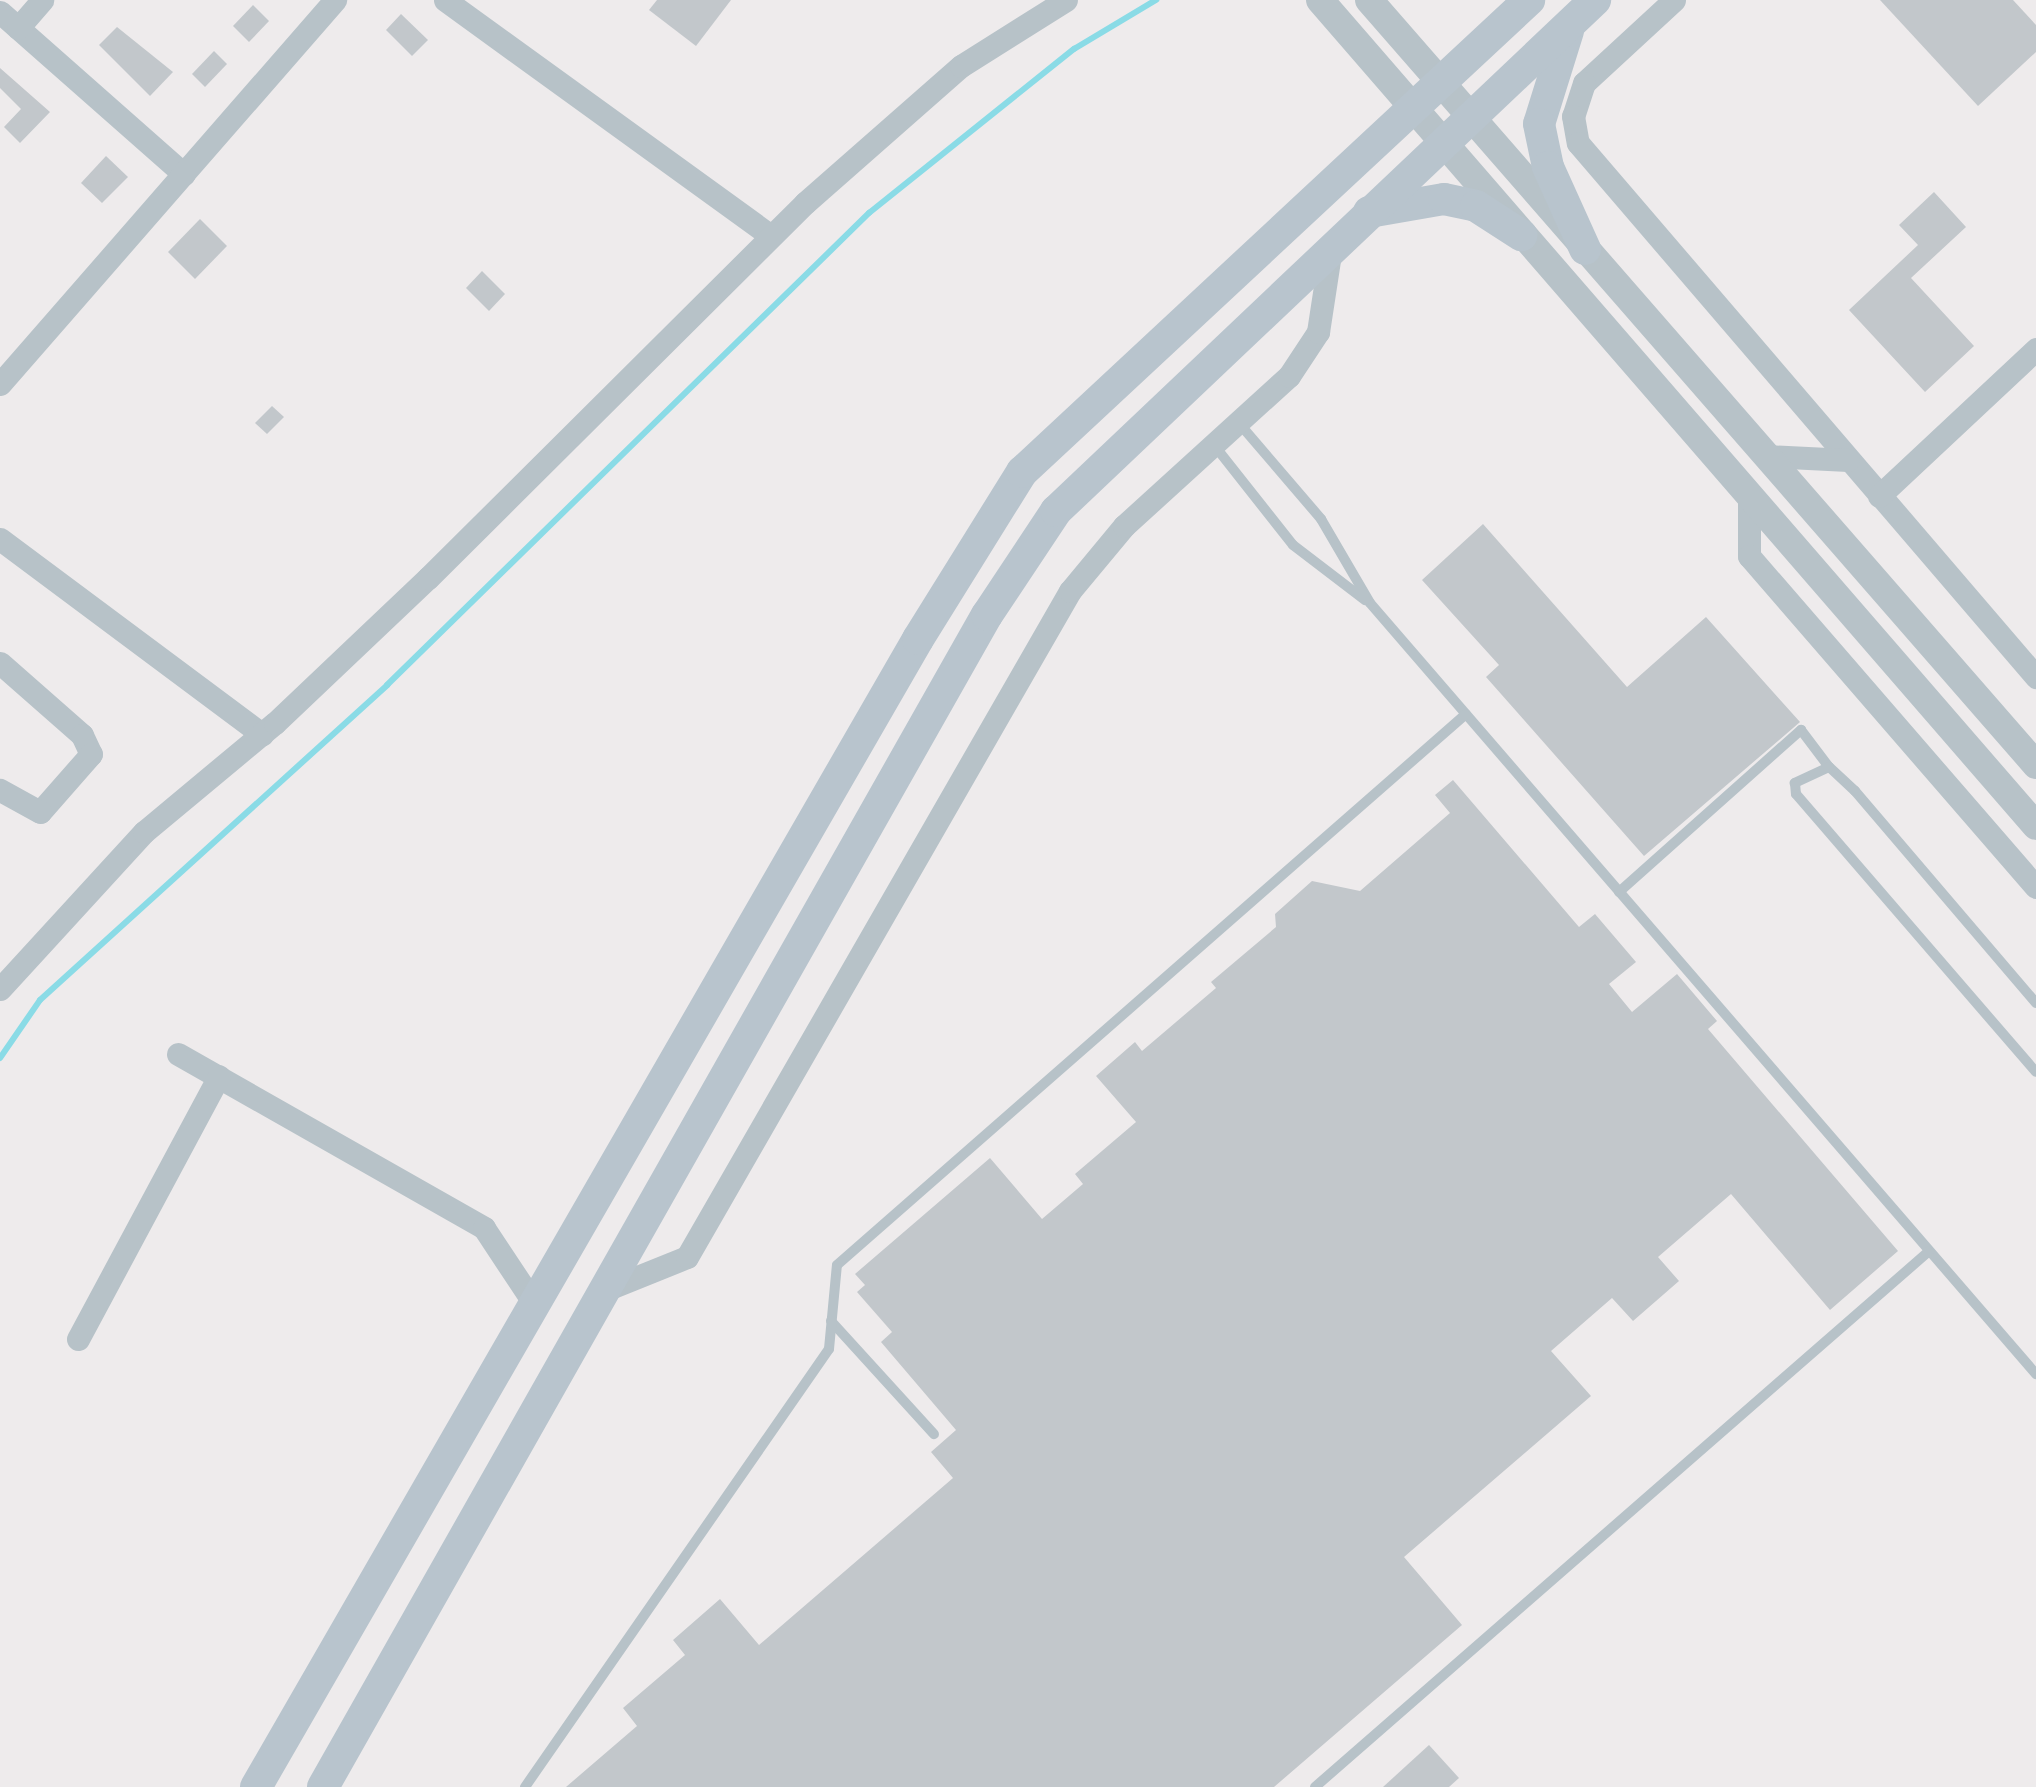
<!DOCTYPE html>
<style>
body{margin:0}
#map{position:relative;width:2036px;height:1787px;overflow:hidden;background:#eeebec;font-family:"Exo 2",sans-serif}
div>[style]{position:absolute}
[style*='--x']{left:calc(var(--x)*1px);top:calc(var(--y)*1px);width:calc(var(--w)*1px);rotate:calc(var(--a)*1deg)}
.stream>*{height:6px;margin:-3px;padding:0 3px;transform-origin:3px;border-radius:3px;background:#8adbe6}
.building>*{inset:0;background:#c2c7cb}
.service>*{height:10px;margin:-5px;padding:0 5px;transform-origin:5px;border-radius:5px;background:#b7c2c8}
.minor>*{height:23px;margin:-11.5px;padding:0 11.5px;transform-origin:11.5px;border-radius:11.5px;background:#b7c2c8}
.tertiary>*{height:28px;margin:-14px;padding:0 14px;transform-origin:14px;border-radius:14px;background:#b7c2c8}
.secondary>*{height:32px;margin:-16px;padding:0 16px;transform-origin:16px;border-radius:16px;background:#b8c4cd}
span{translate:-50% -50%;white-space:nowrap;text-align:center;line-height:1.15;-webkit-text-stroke:5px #fff;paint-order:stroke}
</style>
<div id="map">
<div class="stream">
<div style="--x:0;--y:1058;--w:70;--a:-55.4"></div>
<div style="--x:40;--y:1000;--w:469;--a:-42.2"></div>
<div style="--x:387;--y:685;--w:675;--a:-44.4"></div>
<div style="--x:869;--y:213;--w:263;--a:-38.7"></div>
<div style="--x:1074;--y:49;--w:96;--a:-30.9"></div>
</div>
<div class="building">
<div style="clip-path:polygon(657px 0,731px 0,696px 46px,649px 10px)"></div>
<div style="clip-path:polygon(1880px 0,2013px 0,2036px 25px,2036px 52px,1978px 106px)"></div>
<div style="clip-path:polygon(253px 5px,269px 21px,249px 42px,233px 26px)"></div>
<div style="clip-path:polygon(401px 14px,428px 40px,412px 56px,386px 30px)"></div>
<div style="clip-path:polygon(117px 27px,173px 72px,150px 96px,99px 45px)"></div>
<div style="clip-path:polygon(214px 51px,227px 64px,205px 87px,192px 74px)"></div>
<div style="clip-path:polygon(0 68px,50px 112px,20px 143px,4px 127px,21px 109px,0 88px)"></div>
<div style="clip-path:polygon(106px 156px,128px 177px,102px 203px,81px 183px)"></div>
<div style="clip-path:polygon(1934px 192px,1966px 227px,1911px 278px,1974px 346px,1925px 392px,1849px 310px,1918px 245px,1899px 225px)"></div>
<div style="clip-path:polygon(200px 219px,227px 246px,195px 279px,168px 252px)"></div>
<div style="clip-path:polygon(482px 271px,505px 294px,489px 311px,466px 288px)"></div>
<div style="clip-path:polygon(272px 406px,284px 417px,267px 434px,255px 423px)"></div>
<div style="clip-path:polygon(1483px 524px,1627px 687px,1706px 617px,1800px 722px,1644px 856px,1486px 677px,1499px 665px,1422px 580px)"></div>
<div style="clip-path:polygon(1453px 780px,1579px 927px,1595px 914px,1636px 962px,1609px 984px,1632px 1012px,1677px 974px,1717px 1021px,1708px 1029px,1898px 1251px,1830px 1310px,1731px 1194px,1658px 1257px,1679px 1281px,1633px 1321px,1612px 1298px,1551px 1351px,1591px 1396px,1404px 1557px,1462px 1625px,1274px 1787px,566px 1787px,637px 1726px,623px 1708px,685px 1655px,673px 1640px,720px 1599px,759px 1645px,953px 1478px,931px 1452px,956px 1430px,881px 1342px,892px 1332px,857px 1292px,865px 1285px,855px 1274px,990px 1158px,1042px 1219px,1083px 1184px,1075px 1174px,1136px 1122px,1096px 1076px,1135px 1042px,1142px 1051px,1216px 988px,1211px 982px,1276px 927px,1275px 914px,1312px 881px,1360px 891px,1450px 813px,1435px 795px)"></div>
<div style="clip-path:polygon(1429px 1745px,1459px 1778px,1449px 1787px,1383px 1787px)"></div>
</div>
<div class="service">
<div style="--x:1238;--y:422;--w:128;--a:49.4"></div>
<div style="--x:1321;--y:519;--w:97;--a:59.7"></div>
<div style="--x:1370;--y:603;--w:1019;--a:49.18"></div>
<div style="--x:1214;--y:445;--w:127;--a:51.7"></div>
<div style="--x:1293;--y:545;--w:91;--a:37.4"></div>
<div style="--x:1619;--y:892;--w:244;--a:-41.7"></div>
<div style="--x:1801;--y:730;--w:46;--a:52.9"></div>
<div style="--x:2036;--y:1003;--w:279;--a:-130.5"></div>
<div style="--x:1855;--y:791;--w:35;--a:-137"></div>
<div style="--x:1829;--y:767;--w:38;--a:155"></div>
<div style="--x:1795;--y:783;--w:11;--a:85"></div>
<div style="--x:1796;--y:794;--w:367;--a:49.2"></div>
<div style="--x:831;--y:1321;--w:153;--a:47.7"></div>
<div style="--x:525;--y:1787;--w:533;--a:-55.24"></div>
<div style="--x:829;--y:1349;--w:84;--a:-84.6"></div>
<div style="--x:837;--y:1265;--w:836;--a:-41.22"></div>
<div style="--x:1315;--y:1787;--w:814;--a:-41.11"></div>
</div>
<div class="minor">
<div style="--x:445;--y:0;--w:402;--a:35.9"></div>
<div style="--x:1674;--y:0;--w:122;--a:137.3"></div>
<div style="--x:1584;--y:83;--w:35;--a:108"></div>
<div style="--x:1573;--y:116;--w:27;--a:80"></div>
<div style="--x:1578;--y:143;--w:704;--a:49.38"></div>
<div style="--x:0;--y:12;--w:245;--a:41.4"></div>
<div style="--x:18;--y:28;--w:37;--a:-49"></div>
<div style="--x:0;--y:384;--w:510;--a:-48.9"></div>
<div style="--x:1766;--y:456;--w:82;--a:2.8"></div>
<div style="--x:1879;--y:496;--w:215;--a:-43.1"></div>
<div style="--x:1749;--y:497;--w:59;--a:90"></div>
<div style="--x:1749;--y:556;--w:438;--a:49.1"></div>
<div style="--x:0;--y:539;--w:327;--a:36.7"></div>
<div style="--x:0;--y:663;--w:109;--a:41.3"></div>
<div style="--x:82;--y:735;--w:21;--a:65"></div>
<div style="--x:91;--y:754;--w:77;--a:131.3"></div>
<div style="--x:40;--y:812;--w:46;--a:-151.2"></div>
<div style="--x:0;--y:989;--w:213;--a:-47.5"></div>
<div style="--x:144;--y:832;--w:170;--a:-39.8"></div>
<div style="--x:275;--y:723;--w:211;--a:-43.5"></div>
<div style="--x:428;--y:578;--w:532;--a:-44.85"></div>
<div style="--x:805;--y:203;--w:208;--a:-41.3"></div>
<div style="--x:961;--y:66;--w:124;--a:-32.2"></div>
<div style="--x:178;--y:1054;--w:352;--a:29.6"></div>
<div style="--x:484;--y:1228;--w:92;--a:56.5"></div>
<div style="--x:605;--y:1290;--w:88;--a:-21.9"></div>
<div style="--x:687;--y:1257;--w:768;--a:-60.1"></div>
<div style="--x:1070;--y:591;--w:85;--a:-50.3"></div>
<div style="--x:1124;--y:526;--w:223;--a:-42.3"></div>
<div style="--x:1289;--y:376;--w:53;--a:-56.6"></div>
<div style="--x:1318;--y:332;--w:86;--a:-81.3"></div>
<div style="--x:78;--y:1339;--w:298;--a:-61.8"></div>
</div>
<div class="tertiary">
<div style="--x:1320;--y:0;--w:1093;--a:49.08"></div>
<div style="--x:1369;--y:0;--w:1015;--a:48.91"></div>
</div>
<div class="secondary">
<div style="--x:1568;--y:31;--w:97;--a:107.3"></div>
<div style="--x:1539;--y:124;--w:44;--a:78.2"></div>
<div style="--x:1548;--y:167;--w:90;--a:65.7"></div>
<div style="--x:1369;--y:212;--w:76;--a:-9.8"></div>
<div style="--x:1444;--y:199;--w:33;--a:12"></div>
<div style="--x:1476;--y:206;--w:54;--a:32.8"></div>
<div style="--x:256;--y:1787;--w:1325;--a:-60.03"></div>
<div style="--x:918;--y:639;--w:197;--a:-58.1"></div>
<div style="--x:1022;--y:472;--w:693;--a:-42.95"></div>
<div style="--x:323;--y:1787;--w:1347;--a:-60.47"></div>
<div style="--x:987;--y:615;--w:125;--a:-56.4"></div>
<div style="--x:1056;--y:511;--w:743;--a:-43.47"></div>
</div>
</div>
